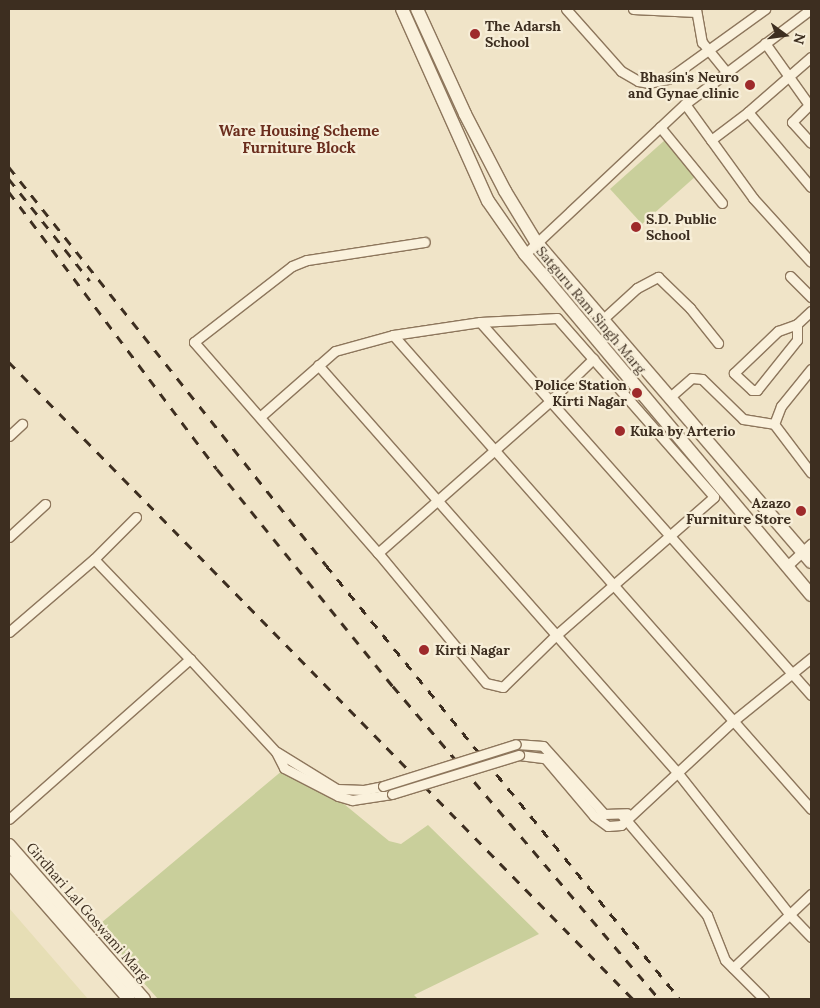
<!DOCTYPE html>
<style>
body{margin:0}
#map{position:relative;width:820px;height:1008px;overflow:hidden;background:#f0e4c8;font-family:Lora,serif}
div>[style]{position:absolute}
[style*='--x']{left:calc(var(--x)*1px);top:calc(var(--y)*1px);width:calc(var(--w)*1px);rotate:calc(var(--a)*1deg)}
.farmland>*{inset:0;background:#e6deb5}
.green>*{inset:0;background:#c9cf9b}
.roads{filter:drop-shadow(1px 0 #8d765c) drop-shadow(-1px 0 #8d765c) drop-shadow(0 1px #8d765c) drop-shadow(0 -1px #8d765c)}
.minor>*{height:9px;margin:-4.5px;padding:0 4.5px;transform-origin:4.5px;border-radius:4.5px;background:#faf1dc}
.secondary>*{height:12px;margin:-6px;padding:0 6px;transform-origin:6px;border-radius:6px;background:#faf1dc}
.rail>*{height:2.5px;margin-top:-1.25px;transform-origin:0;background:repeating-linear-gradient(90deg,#3d2e20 0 9px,transparent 0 18px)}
.bridges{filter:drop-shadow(1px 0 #8d765c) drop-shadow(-1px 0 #8d765c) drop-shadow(0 1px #8d765c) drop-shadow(0 -1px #8d765c)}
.minor-bridge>*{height:9px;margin:-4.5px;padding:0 4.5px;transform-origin:4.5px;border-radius:4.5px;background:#faf1dc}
.dots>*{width:14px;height:14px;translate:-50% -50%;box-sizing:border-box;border:2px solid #f7eed8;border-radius:50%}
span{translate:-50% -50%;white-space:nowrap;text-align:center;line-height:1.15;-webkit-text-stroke:4.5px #f7eed8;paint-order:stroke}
.poi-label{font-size:14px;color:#3d2e20;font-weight:700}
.left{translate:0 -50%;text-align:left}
.right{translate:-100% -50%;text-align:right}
.street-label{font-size:14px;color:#3d2e20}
.neighbourhood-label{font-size:15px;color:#6b2e1e;font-weight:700}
.frame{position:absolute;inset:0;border:10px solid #3d2e20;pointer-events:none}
.north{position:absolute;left:760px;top:10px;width:50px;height:50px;-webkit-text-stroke:4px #f7eed8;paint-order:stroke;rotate:104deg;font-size:14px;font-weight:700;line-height:20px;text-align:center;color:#3d2e20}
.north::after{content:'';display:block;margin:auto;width:18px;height:22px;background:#3d2e20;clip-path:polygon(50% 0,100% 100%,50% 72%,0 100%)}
</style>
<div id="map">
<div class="farmland">
<div style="clip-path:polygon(9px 908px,88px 999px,9px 999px)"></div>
</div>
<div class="green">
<div style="clip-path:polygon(665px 140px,696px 176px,642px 224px,610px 189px)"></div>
<div style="clip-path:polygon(283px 770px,344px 804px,389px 841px,401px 844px,428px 825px,539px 934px,414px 995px,418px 999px,158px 999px,95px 928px)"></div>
</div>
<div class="roads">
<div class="minor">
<div style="--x:566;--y:9;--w:83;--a:48.4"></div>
<div style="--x:621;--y:71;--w:20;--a:30"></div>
<div style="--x:638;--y:81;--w:10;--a:11"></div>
<div style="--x:648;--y:83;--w:20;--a:-11"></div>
<div style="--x:668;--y:79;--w:120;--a:-35.8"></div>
<div style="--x:633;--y:9;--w:63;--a:2.7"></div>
<div style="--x:696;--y:9;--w:34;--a:80"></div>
<div style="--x:702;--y:42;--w:38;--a:51"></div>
<div style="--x:765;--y:43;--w:76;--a:54.6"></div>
<div style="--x:811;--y:57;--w:84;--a:138.9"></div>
<div style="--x:748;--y:112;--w:98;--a:50"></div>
<div style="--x:811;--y:103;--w:27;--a:135"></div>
<div style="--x:792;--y:122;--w:28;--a:48"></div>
<div style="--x:685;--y:104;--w:116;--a:54.1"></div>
<div style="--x:753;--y:198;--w:86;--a:47.8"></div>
<div style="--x:660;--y:127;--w:98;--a:50.8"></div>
<div style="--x:711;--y:140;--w:46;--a:-37.1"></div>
<div style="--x:525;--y:254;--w:219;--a:-43.2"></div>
<div style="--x:685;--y:104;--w:158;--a:-37"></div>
<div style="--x:790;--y:276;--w:30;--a:45"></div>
<div style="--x:603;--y:319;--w:46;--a:-42.4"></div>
<div style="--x:637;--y:288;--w:24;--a:-28"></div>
<div style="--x:658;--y:277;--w:45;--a:44.1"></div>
<div style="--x:690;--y:308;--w:45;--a:51.3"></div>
<div style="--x:480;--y:322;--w:499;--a:48.4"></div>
<div style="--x:797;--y:324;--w:16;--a:90"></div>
<div style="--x:797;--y:340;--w:64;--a:128.7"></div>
<div style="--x:757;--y:390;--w:5;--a:180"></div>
<div style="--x:752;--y:390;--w:25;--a:-137"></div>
<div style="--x:734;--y:373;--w:61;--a:-43.7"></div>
<div style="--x:778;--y:331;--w:20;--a:-20"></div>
<div style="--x:797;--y:324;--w:19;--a:-43"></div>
<div style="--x:393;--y:335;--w:632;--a:48.59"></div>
<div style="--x:318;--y:365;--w:543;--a:48.59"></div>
<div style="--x:677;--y:772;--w:181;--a:51.7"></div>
<div style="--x:789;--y:914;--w:32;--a:46"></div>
<div style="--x:811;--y:369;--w:48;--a:129"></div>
<div style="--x:781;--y:406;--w:19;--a:111"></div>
<div style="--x:774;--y:424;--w:61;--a:52.9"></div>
<div style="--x:670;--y:397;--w:29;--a:-41"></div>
<div style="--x:692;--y:378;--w:10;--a:6"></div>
<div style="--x:702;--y:379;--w:57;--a:44.3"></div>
<div style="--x:743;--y:419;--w:31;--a:9"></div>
<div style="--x:261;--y:416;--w:98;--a:-41.3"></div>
<div style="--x:335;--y:351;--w:60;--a:-15.4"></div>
<div style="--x:393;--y:335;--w:88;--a:-8.5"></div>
<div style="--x:480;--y:322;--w:77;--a:-3"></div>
<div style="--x:557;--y:318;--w:238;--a:48.7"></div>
<div style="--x:714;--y:497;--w:211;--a:138.8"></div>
<div style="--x:555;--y:636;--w:73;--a:135.6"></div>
<div style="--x:503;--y:687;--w:17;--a:-167"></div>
<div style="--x:486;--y:683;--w:169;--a:-129.7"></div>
<div style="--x:378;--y:553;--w:280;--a:-131.1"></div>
<div style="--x:194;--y:342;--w:124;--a:-37.8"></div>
<div style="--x:292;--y:266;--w:16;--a:-22"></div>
<div style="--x:307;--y:260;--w:119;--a:-8.7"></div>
<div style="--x:9;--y:436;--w:18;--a:-43"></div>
<div style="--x:136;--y:517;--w:59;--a:135"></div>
<div style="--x:94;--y:559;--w:139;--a:46.2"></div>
<div style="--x:9;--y:537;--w:49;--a:-42.5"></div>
<div style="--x:378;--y:553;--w:228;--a:-41.4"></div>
<div style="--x:549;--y:402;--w:62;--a:-44.3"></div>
<div style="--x:787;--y:566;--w:33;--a:-43"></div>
<div style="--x:9;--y:632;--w:112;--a:-40.7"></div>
<div style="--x:516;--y:744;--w:27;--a:4"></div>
<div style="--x:543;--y:746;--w:91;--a:48.1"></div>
<div style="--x:604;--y:814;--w:23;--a:-2"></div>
<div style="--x:277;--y:752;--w:70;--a:31.7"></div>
<div style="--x:337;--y:789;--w:27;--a:2"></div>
<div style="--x:364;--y:790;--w:19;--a:-12"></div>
<div style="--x:519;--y:755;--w:26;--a:7"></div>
<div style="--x:545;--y:758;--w:76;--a:49.8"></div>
<div style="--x:594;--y:816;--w:17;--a:36"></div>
<div style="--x:608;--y:826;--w:13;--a:-4"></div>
<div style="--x:621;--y:825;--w:151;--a:-42.9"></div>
<div style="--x:732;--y:722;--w:102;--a:-39"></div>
<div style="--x:621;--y:814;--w:133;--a:49.6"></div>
<div style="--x:707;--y:915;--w:48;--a:68.2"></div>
<div style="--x:725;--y:960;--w:55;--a:45"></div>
<div style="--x:9;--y:819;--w:242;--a:-41.5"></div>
<div style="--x:190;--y:659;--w:127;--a:47.2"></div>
<div style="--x:276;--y:752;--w:18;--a:63"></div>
<div style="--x:284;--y:768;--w:61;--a:27.4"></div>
<div style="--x:338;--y:796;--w:15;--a:16"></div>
<div style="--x:352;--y:800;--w:40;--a:-8.5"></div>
<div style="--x:733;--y:968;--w:108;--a:-43.5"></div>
</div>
<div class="secondary">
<div style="--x:402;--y:9;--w:210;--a:65.9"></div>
<div style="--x:488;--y:201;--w:65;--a:55.1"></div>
<div style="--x:525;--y:254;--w:445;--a:50"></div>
<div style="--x:417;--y:9;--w:115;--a:65.4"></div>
<div style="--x:465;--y:114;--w:87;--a:62.5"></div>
<div style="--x:505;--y:191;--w:60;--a:58.7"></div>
<div style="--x:536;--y:242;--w:422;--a:49.3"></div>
<div style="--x:9;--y:845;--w:205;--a:48.8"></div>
<div style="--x:9;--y:862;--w:182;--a:48.8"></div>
</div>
</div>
<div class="rail">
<div style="--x:9;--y:167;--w:509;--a:51.46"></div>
<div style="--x:326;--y:565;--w:560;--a:50.8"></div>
<div style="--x:9;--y:179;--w:130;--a:51.5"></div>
<div style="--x:9;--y:192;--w:346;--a:53.1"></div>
<div style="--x:217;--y:469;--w:279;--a:51"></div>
<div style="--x:393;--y:686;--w:411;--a:49.6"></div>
<div style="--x:9;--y:362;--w:892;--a:45.59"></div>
</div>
<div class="bridges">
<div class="minor-bridge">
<div style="--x:383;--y:786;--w:139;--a:-17.5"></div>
<div style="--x:392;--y:794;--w:133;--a:-17.1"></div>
</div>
</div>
<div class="dots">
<div style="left:475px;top:34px;background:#9e2a2b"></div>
<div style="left:750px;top:85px;background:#9e2a2b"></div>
<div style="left:636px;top:227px;background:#9e2a2b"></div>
<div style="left:637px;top:393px;background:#9e2a2b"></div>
<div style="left:620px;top:431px;background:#9e2a2b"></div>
<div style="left:801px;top:511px;background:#9e2a2b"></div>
<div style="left:424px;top:650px;background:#9e2a2b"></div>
</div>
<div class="poi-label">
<span class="left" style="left:485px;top:34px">The Adarsh<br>School</span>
<span class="right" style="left:739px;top:85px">Bhasin's Neuro<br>and Gynae clinic</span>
<span class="left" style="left:646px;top:227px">S.D. Public<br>School</span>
<span class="right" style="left:627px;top:393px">Police Station<br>Kirti Nagar</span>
<span class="left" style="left:630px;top:431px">Kuka by Arterio</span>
<span class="right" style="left:791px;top:511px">Azazo<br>Furniture Store</span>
<span class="left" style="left:435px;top:650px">Kirti Nagar</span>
</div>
<div class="street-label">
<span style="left:591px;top:310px;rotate:50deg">Satguru Ram Singh Marg</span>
<span style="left:88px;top:912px;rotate:49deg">Girdhari Lal Goswami Marg</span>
</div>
<div class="neighbourhood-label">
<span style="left:299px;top:139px">Ware Housing Scheme<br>Furniture Block</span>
</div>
<div class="frame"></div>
<div class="north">N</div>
</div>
